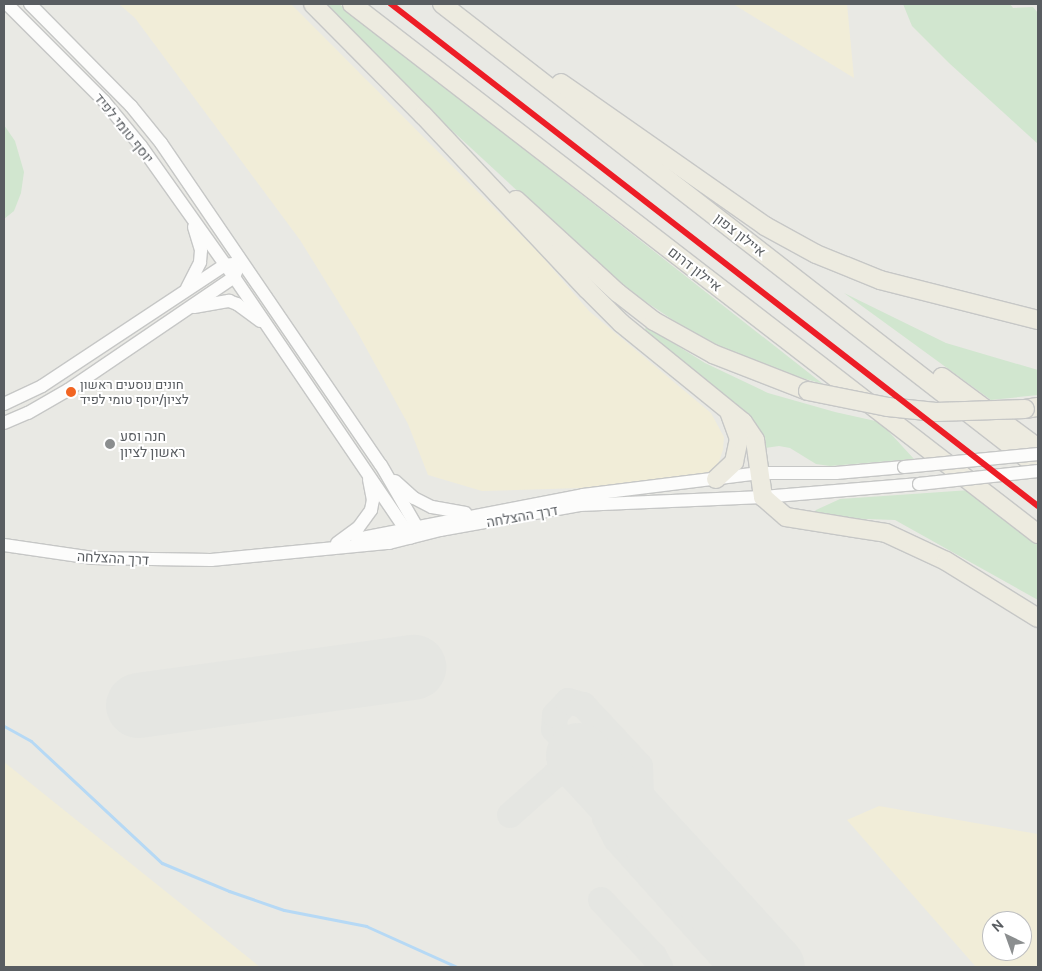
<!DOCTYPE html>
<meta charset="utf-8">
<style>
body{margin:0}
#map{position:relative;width:1042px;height:971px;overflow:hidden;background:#e9e9e4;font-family:Cabin,Heebo,sans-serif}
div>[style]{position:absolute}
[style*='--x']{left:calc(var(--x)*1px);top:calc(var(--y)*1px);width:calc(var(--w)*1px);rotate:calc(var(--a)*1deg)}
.green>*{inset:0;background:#d1e6cf}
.sand>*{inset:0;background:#f1edd8}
.stream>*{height:3px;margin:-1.5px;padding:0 1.5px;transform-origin:1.5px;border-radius:1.5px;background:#b6d9f5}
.taxiway>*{height:26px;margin:-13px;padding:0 13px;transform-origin:13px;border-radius:13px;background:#e5e6e2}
.runway>*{height:65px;margin:-32.5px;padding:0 32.5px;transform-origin:32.5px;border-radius:32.5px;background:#e5e6e2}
.roads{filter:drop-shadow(1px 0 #c6c7c6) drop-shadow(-1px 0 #c6c7c6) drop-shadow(0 1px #c6c7c6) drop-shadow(0 -1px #c6c7c6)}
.tertiary>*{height:12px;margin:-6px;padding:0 6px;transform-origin:6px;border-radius:6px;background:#fcfcfb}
.motorway>*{height:18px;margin:-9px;padding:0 9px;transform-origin:9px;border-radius:9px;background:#edebe0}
.bridges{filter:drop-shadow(1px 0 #c6c7c6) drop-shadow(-1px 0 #c6c7c6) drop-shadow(0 1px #c6c7c6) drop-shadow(0 -1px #c6c7c6)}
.tertiary-bridge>*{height:12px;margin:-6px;padding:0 6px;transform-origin:6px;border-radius:6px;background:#fcfcfb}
.motorway-bridge>*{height:18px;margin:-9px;padding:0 9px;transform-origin:9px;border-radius:9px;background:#edebe0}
.rail-1>*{height:6px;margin:-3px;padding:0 3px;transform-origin:3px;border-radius:3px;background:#ed1d26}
.dots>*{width:14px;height:14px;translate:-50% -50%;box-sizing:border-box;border:2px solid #fff;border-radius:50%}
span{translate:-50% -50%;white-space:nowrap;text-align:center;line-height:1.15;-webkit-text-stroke:4px #fff;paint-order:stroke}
.bus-label{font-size:13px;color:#595d61}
.left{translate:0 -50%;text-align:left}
.street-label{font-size:14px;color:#595d61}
.poi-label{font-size:14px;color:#595d61}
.frame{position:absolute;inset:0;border:5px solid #595d61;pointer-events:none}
.north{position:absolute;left:982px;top:911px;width:50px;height:50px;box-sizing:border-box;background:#fff;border:1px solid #bdbec0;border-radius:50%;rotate:318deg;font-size:14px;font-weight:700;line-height:20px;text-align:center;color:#595d61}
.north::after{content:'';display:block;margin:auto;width:18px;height:22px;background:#8b8e8f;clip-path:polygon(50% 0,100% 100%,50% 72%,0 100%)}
</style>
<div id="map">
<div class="green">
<div style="clip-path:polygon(315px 4px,339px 4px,823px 384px,753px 364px,682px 326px,643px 300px,588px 256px)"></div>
<div style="clip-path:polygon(903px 4px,1010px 4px,1013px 8px,1033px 7px,1038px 13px,1038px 144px,949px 63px,912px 26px)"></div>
<div style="clip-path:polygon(4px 125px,15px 141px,24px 172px,21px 193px,14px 211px,4px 219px)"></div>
<div style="clip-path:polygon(844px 293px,946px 343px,1038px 370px,1038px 395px,991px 400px)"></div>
<div style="clip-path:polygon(646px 326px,705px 363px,768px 393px,835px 412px,880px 422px,914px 459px,830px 466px,816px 464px,790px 448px,779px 446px,765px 448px,644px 335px)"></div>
<div style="clip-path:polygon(970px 490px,1038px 543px,1038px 600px,895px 520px,810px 517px,816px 510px,840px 499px)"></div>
</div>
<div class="sand">
<div style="clip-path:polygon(119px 4px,291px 4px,539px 253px,589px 311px,711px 413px,724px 437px,723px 450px,716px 470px,710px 476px,581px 488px,482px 491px,428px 475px,408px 424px,359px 335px,300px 240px,135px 18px)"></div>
<div style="clip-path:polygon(733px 4px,847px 4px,854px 78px)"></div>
<div style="clip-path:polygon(4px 762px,260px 967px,4px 967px)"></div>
<div style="clip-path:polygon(evenodd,879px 806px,1038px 834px,1038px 967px,976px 967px,847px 820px,879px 806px,992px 921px,1022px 921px,1022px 951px,992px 951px,992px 921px)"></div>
</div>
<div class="stream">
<div style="--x:4;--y:726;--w:31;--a:29"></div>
<div style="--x:31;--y:741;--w:179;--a:43"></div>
<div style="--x:162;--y:863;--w:73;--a:22.7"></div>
<div style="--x:229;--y:891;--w:58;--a:19.1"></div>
<div style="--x:284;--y:910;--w:84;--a:11"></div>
<div style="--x:366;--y:926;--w:100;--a:24.3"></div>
</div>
<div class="taxiway">
<div style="--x:578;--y:755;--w:35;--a:-133"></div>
<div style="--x:554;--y:729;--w:14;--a:-86"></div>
<div style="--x:555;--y:715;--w:19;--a:-47"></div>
<div style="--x:568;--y:701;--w:16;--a:15"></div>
<div style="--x:583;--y:705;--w:83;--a:46.9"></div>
<div style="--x:640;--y:766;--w:58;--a:88"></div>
<div style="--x:510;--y:815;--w:60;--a:-41.6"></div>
<div style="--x:555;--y:775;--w:12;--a:-14"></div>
<div style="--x:567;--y:772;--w:12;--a:14"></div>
<div style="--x:579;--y:775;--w:40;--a:47"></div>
<div style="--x:606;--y:804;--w:14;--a:94"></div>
<div style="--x:605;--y:818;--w:24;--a:62"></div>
<div style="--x:616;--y:839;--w:172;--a:48.1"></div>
<div style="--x:601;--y:900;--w:77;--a:46.6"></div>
<div style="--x:654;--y:956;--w:13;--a:61"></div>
</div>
<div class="runway">
<div style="--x:138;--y:705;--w:278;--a:-7.9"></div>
<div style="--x:578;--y:755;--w:287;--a:47.5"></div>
</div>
<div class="roads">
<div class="tertiary">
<div style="--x:7;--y:4;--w:137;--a:45"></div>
<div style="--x:104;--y:101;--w:58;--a:50.6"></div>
<div style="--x:141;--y:146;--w:161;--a:54.6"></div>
<div style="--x:234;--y:277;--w:315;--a:55.8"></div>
<div style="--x:30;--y:4;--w:144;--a:45.3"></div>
<div style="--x:131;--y:106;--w:48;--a:51"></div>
<div style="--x:161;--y:143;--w:390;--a:55.7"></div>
<div style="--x:381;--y:465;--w:80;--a:59.9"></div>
<div style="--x:187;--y:288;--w:29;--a:-63"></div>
<div style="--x:200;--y:262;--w:12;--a:-85"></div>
<div style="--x:201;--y:250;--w:24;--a:-107"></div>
<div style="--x:194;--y:307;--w:36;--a:-10"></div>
<div style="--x:229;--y:301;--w:9;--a:21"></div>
<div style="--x:237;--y:304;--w:29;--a:36"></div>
<div style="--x:4;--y:404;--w:42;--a:-25.3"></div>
<div style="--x:42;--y:386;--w:219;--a:-33.5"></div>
<div style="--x:225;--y:265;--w:8;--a:-7"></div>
<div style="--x:4;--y:423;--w:26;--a:-23"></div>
<div style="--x:28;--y:413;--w:46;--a:-29.9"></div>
<div style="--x:68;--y:390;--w:201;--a:-34.2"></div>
<div style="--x:234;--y:277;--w:8;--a:-67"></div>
<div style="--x:395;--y:481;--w:25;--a:42"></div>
<div style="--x:414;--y:498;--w:20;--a:27"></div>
<div style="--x:432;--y:507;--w:34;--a:10"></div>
<div style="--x:357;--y:539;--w:230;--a:-11"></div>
<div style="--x:583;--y:495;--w:178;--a:-7.1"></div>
<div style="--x:760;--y:473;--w:76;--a:0"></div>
<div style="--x:836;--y:473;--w:68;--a:-5"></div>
<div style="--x:337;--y:543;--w:26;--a:-36"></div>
<div style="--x:358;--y:528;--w:22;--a:-54"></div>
<div style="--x:371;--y:510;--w:10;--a:-79"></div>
<div style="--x:373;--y:500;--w:21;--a:-101"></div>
<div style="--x:4;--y:545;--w:90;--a:8.3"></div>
<div style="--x:93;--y:558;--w:118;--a:1"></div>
<div style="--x:211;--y:560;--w:179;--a:-5.5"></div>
<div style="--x:389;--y:543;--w:53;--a:-14.3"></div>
<div style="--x:440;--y:530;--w:142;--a:-10.1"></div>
<div style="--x:580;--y:505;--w:183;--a:-2.5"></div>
<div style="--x:763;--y:497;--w:157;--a:-4.8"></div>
</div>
<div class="motorway">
<div style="--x:313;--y:4;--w:156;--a:45.3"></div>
<div style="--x:423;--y:115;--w:239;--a:46.7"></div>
<div style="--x:587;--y:289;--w:48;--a:45"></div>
<div style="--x:621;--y:323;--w:157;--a:39.1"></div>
<div style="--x:743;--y:422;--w:22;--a:56"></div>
<div style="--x:755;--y:440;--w:58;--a:82"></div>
<div style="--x:763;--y:497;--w:30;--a:41"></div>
<div style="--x:786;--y:517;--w:101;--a:9.1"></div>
<div style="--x:886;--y:533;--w:66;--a:25"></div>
<div style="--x:946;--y:561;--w:108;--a:31.8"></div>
<div style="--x:352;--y:4;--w:867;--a:37.69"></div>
<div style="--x:442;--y:4;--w:755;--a:37.84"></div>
<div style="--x:561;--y:83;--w:249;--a:35"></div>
<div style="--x:765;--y:226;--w:58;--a:28.8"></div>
<div style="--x:816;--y:254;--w:69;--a:22.1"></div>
<div style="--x:880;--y:280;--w:163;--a:14.2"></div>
<div style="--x:516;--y:200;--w:138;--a:42.4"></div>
<div style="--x:618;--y:293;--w:46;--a:37.9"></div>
<div style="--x:654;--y:321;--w:68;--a:29.2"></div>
<div style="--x:713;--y:354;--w:102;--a:21.3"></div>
<div style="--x:942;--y:377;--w:119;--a:36.5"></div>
<div style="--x:1025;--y:409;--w:13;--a:-9"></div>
<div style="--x:716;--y:479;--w:25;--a:-43"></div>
<div style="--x:734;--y:462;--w:24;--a:-78"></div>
<div style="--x:739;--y:439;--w:27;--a:-110"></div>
</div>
</div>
<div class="bridges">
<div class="tertiary-bridge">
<div style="--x:904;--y:467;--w:135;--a:-5.5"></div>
<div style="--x:919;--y:484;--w:120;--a:-6.2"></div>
</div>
<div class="motorway-bridge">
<div style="--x:808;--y:391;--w:82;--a:11.3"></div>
<div style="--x:888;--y:407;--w:48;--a:5.9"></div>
<div style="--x:936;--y:412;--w:89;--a:-1.9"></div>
</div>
</div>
<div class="rail-1">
<div style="--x:391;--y:4;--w:819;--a:37.81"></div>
</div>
<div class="dots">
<div style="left:71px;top:392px;background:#f26522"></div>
<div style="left:110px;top:444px;background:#8b8e8f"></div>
</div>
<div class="bus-label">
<span class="left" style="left:80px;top:392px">חונים נוסעים ראשון<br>לציון/יוסף טומי לפיד</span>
</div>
<div class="street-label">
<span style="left:124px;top:128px;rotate:51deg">יוסף טומי לפיד</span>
<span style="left:740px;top:235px;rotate:38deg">איילון צפון</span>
<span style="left:695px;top:269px;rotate:38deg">איילון דרום</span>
<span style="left:522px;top:516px;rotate:-10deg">דרך ההצלחה</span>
<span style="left:113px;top:558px;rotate:3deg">דרך ההצלחה</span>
</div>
<div class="poi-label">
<span class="left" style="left:120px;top:444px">חנה וסע<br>ראשון לציון</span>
</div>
<div class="frame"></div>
<div class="north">N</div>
</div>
